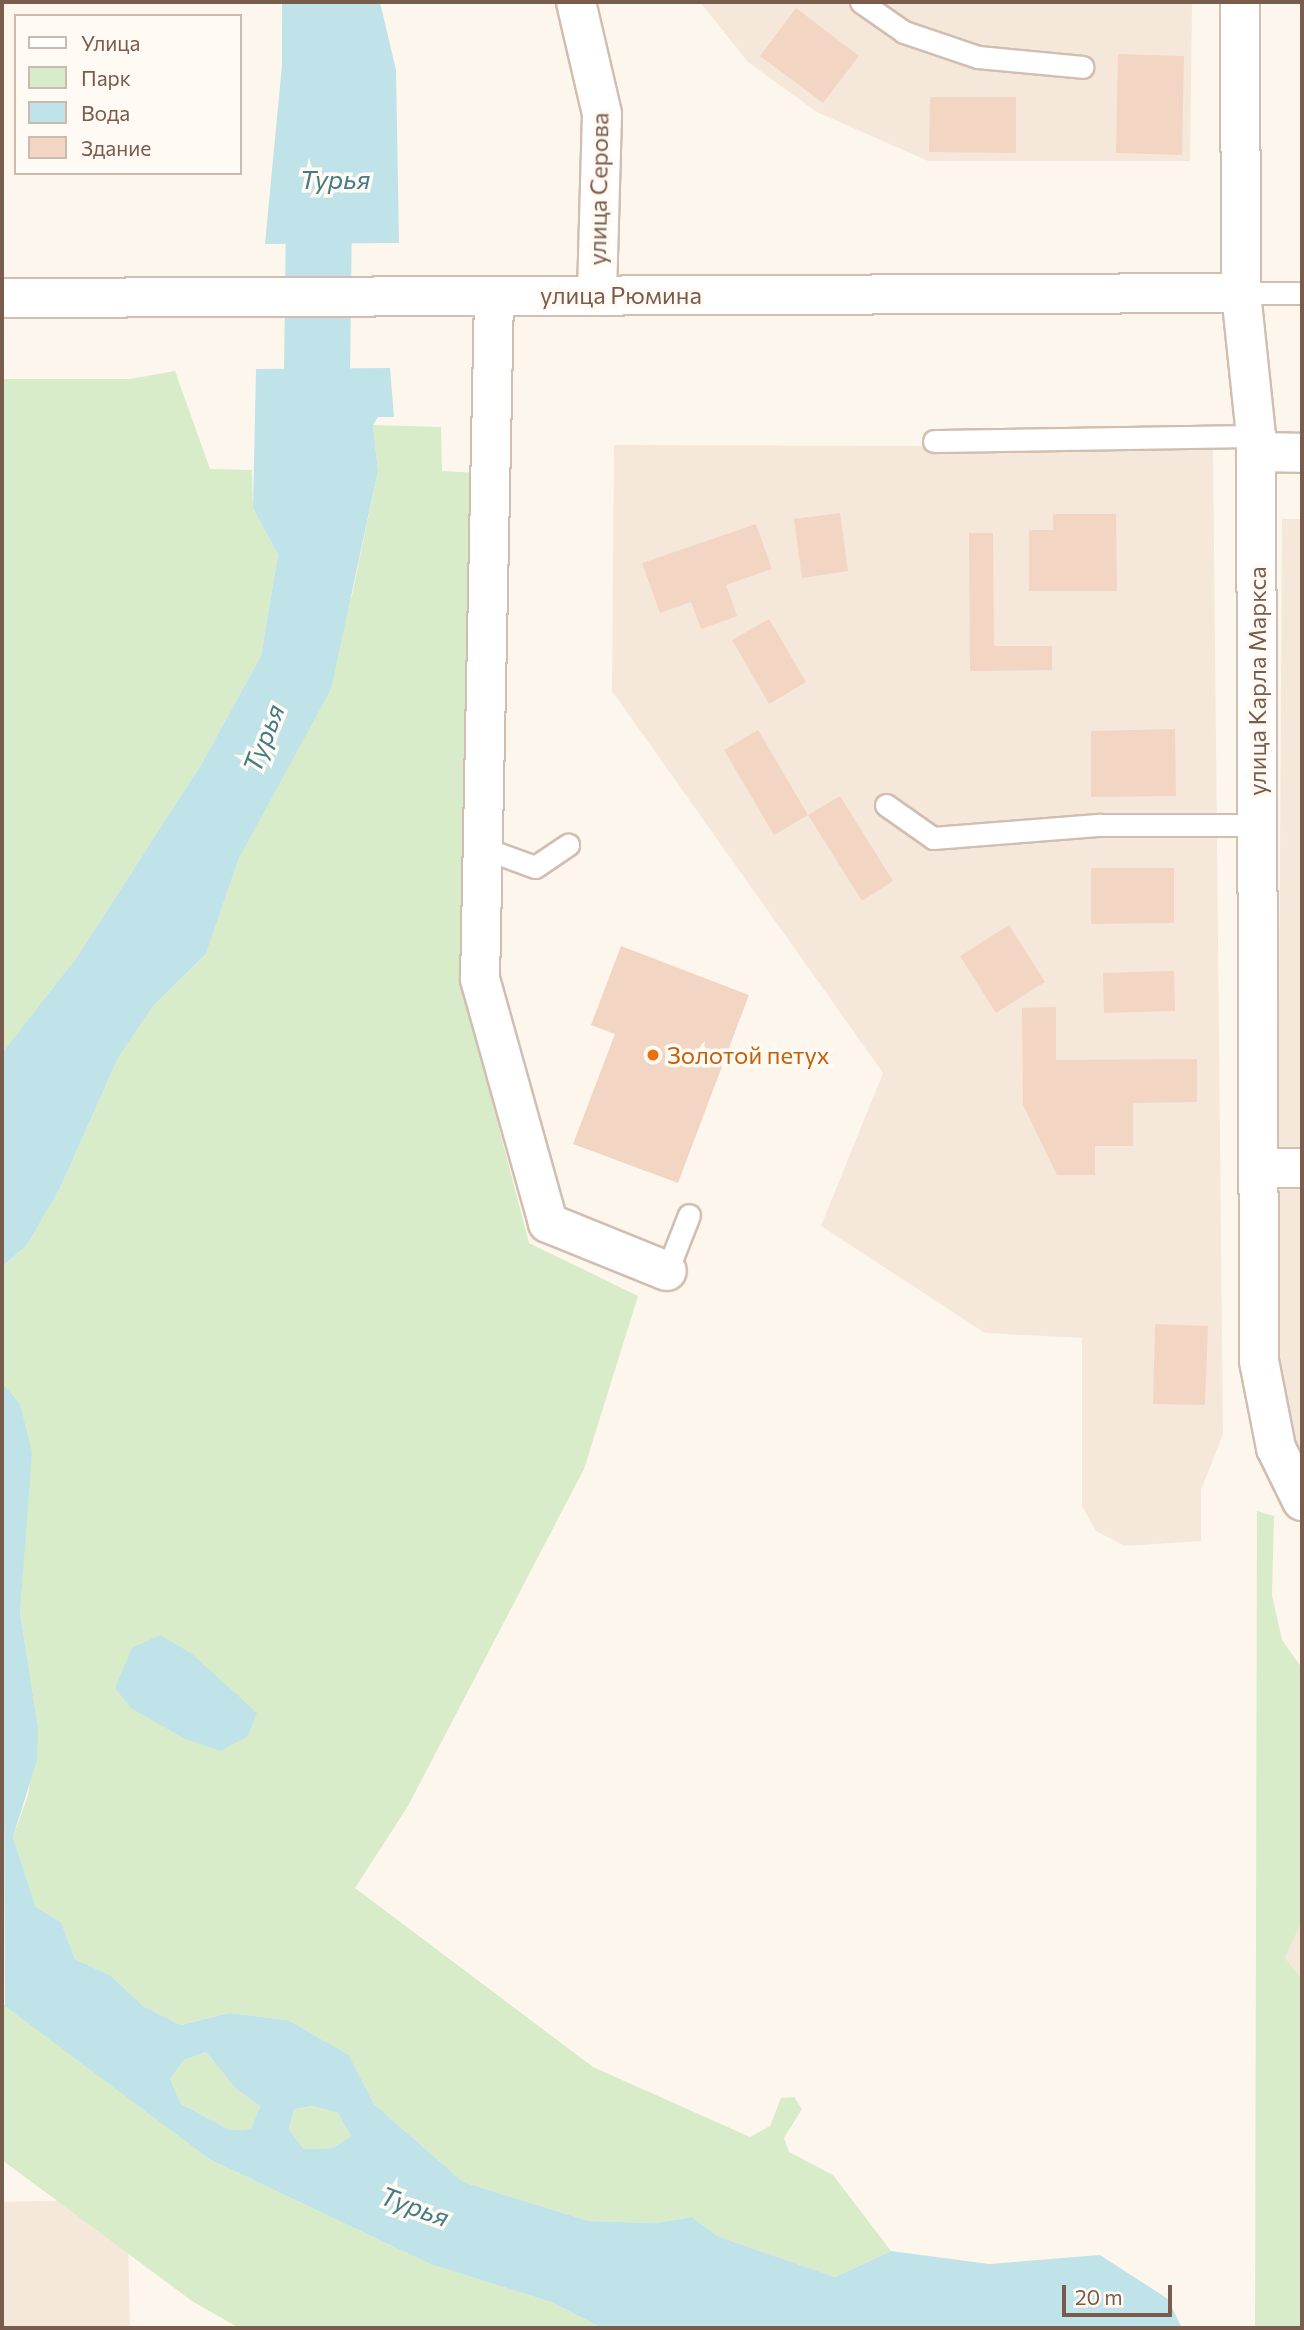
<!DOCTYPE html>
<meta charset="utf-8">
<style>
body{margin:0}
#map{position:relative;width:1304px;height:2330px;overflow:hidden;background:#fdf6ec;font-family:Commissioner,sans-serif}
div>[style]{position:absolute}
[style*='--x']{left:calc(var(--x)*1px);top:calc(var(--y)*1px);width:calc(var(--w)*1px);rotate:calc(var(--a)*1deg)}
.residential>*{inset:0;background:#f5e8da}
.green>*{inset:0;background:#d8ecc9}
.water>*{inset:0;background:#bfe3e8}
.river>*{height:66px;margin:-33px;padding:0 33px;transform-origin:33px;border-radius:33px;background:#bfe3e8}
.building>*{inset:0;background:#f3d5c3}
.roads{filter:drop-shadow(2px 0 #d1beb0) drop-shadow(-2px 0 #d1beb0) drop-shadow(0 2px #d1beb0) drop-shadow(0 -2px #d1beb0)}
.service>*{height:21px;margin:-10.5px;padding:0 10.5px;transform-origin:10.5px;border-radius:10.5px;background:#fff}
.minor>*{height:38px;margin:-19px;padding:0 19px;transform-origin:19px;border-radius:19px;background:#fff}
.secondary>*{height:38px;margin:-19px;padding:0 19px;transform-origin:19px;border-radius:19px;background:#fff}
.dots>*{width:19px;height:19px;translate:-50% -50%;box-sizing:border-box;border:4px solid #fffaf3;border-radius:50%}
span{translate:-50% -50%;white-space:nowrap;text-align:center;line-height:1.15;-webkit-text-stroke:7px #fffaf3;paint-order:stroke}
.street-label{font-size:24px;color:#7a5c4d}
.food-label{font-size:24px;color:#c56008}
.left{translate:0 -50%;text-align:left}
.water-label{font-size:26px;color:#437c86;font-style:italic}
.frame{position:absolute;inset:0;border:4px solid #7a5c4d;pointer-events:none}
.legend{position:absolute;left:14px;top:14px;width:228px;height:161px;box-sizing:border-box;background:#fffaf3;border:2px solid #cabbb1;margin:0;padding:9px 12px;list-style:none;font-size:21px;color:#7a5c4d}
.legend li{display:flex;align-items:center;gap:14px;height:35px}
.legend b{width:35px;border:2px solid #cabbb1}
.scale{position:absolute;left:1062px;top:2285px;width:110px;height:32px;box-sizing:border-box;border:4px solid #7a5c4d;border-top:0;padding-left:9px;font-size:21px;line-height:24px;white-space:nowrap;color:#7a5c4d;-webkit-text-stroke:5px #fffaf3;paint-order:stroke}
</style>
<div id="map">
<div class="residential">
<div style="clip-path:polygon(700px 2px,1192px 2px,1190px 161px,928px 161px,817px 112px,748px 62px)"></div>
<div style="clip-path:polygon(614px 445px,1213px 447px,1223px 1434px,1201px 1490px,1201px 1541px,1125px 1546px,1096px 1531px,1082px 1506px,1082px 1338px,985px 1333px,821px 1226px,883px 1073px,612px 691px)"></div>
<div style="clip-path:polygon(1282px 519px,1302px 519px,1302px 1481px,1277px 1358px)"></div>
<div style="clip-path:polygon(1302px 1921px,1302px 1979px,1285px 1958px)"></div>
<div style="clip-path:polygon(127px 2199px,130px 2328px,2px 2328px,2px 2202px)"></div>
</div>
<div class="green">
<div style="clip-path:polygon(175px 371px,210px 469px,252px 470px,253px 508px,278px 555px,261px 656px,202px 763px,77px 957px,2px 1053px,2px 379px,130px 379px)"></div>
<div style="clip-path:polygon(evenodd,373px 425px,441px 427px,442px 471px,478px 473px,461px 982px,529px 1243px,638px 1296px,584px 1469px,408px 1806px,355px 1888px,593px 2067px,750px 2137px,770px 2126px,781px 2098px,794px 2097px,802px 2109px,784px 2138px,789px 2152px,833px 2175px,891px 2251px,835px 2277px,717px 2236px,692px 2217px,655px 2223px,589px 2221px,463px 2182px,374px 2104px,349px 2055px,288px 2020px,229px 2013px,181px 2025px,143px 2006px,111px 1976px,75px 1959px,61px 1922px,36px 1907px,13px 1837px,28px 1795px,38px 1727px,20px 1612px,25px 1535px,20px 1404px,2px 1382px,2px 1267px,27px 1245px,60px 1188px,118px 1058px,153px 1006px,206px 954px,239px 858px,267px 802px,352px 595px,378px 471px,373px 425px,132px 1648px,227px 1689px,256px 1713px,132px 1648px)"></div>
<div style="clip-path:polygon(1257px 1511px,1274px 1516px,1272px 1595px,1282px 1640px,1302px 1668px,1302px 1921px,1285px 1958px,1302px 1979px,1302px 2328px,1255px 2328px)"></div>
<div style="clip-path:polygon(2px 2003px,209px 2159px,430px 2264px,551px 2302px,602px 2328px,239px 2328px,192px 2301px,2px 2160px)"></div>
<div style="clip-path:polygon(206px 2052px,236px 2089px,260px 2106px,251px 2129px,230px 2130px,181px 2104px,170px 2079px,184px 2060px)"></div>
<div style="clip-path:polygon(313px 2106px,338px 2113px,352px 2136px,333px 2148px,304px 2149px,289px 2130px,294px 2109px)"></div>
</div>
<div class="water">
<div style="clip-path:polygon(282px 2px,380px 2px,396px 70px,399px 243px,265px 244px,282px 65px)"></div>
<div style="clip-path:polygon(390px 368px,394px 417px,378px 417px,373px 425px,378px 471px,331px 689px,239px 858px,206px 954px,153px 1006px,118px 1058px,60px 1188px,27px 1245px,2px 1267px,2px 1053px,77px 957px,202px 763px,261px 656px,278px 555px,253px 508px,256px 369px)"></div>
<div style="clip-path:polygon(evenodd,2px 1382px,20px 1404px,32px 1453px,20px 1612px,38px 1727px,37px 1760px,13px 1837px,36px 1907px,61px 1922px,75px 1959px,111px 1976px,143px 2006px,181px 2025px,229px 2013px,288px 2020px,349px 2055px,374px 2104px,463px 2182px,589px 2221px,655px 2223px,692px 2217px,717px 2236px,835px 2277px,891px 2251px,989px 2264px,1100px 2255px,1168px 2299px,1182px 2328px,602px 2328px,551px 2302px,430px 2264px,209px 2159px,5px 2006px,2px 1382px,206px 2052px,236px 2089px,260px 2106px,251px 2129px,230px 2130px,181px 2104px,170px 2079px,184px 2060px,206px 2052px,2px 1382px,313px 2106px,338px 2113px,351px 2136px,333px 2148px,304px 2149px,289px 2130px,294px 2109px,313px 2106px)"></div>
<div style="clip-path:polygon(160px 1635px,192px 1654px,257px 1713px,248px 1736px,221px 1751px,185px 1739px,131px 1708px,115px 1688px,132px 1648px)"></div>
</div>
<div class="river">
<div style="--x:316;--y:458;--w:433;--a:-89.3"></div>
<div style="--x:321;--y:25;--w:24;--a:-102"></div>
</div>
<div class="building">
<div style="clip-path:polygon(796px 8px,859px 56px,823px 103px,760px 56px)"></div>
<div style="clip-path:polygon(1118px 54px,1184px 56px,1182px 155px,1116px 153px)"></div>
<div style="clip-path:polygon(930px 97px,1016px 97px,1016px 153px,929px 152px)"></div>
<div style="clip-path:polygon(840px 513px,848px 571px,802px 578px,794px 519px)"></div>
<div style="clip-path:polygon(1053px 514px,1116px 514px,1117px 591px,1029px 591px,1029px 530px,1053px 530px)"></div>
<div style="clip-path:polygon(756px 524px,772px 569px,726px 585px,737px 616px,701px 629px,691px 602px,660px 613px,642px 563px)"></div>
<div style="clip-path:polygon(969px 533px,993px 533px,994px 646px,1052px 646px,1052px 670px,970px 671px)"></div>
<div style="clip-path:polygon(769px 619px,806px 682px,769px 704px,732px 640px)"></div>
<div style="clip-path:polygon(1175px 729px,1176px 796px,1091px 797px,1091px 731px)"></div>
<div style="clip-path:polygon(758px 730px,808px 815px,774px 835px,724px 750px)"></div>
<div style="clip-path:polygon(840px 796px,893px 881px,862px 901px,808px 815px)"></div>
<div style="clip-path:polygon(1091px 868px,1174px 868px,1174px 923px,1091px 924px)"></div>
<div style="clip-path:polygon(1009px 925px,1045px 982px,996px 1013px,960px 956px)"></div>
<div style="clip-path:polygon(621px 946px,749px 995px,678px 1183px,573px 1144px,615px 1034px,591px 1025px)"></div>
<div style="clip-path:polygon(1174px 971px,1175px 1011px,1104px 1013px,1103px 973px)"></div>
<div style="clip-path:polygon(1056px 1007px,1056px 1060px,1197px 1059px,1197px 1102px,1133px 1103px,1133px 1146px,1095px 1146px,1095px 1175px,1057px 1175px,1023px 1105px,1022px 1008px)"></div>
<div style="clip-path:polygon(1155px 1324px,1208px 1326px,1205px 1405px,1153px 1404px)"></div>
</div>
<div class="roads">
<div class="service">
<div style="--x:861;--y:2;--w:52;--a:34.9"></div>
<div style="--x:904;--y:32;--w:78;--a:18.7"></div>
<div style="--x:978;--y:57;--w:105;--a:5.4"></div>
<div style="--x:1241;--y:293;--w:61;--a:0"></div>
<div style="--x:934;--y:441;--w:322;--a:-0.9"></div>
<div style="--x:886;--y:805;--w:57;--a:35.1"></div>
<div style="--x:933;--y:838;--w:168;--a:-4.5"></div>
<div style="--x:1100;--y:825;--w:157;--a:0"></div>
<div style="--x:483;--y:848;--w:55;--a:20.1"></div>
<div style="--x:535;--y:867;--w:40;--a:-34"></div>
<div style="--x:667;--y:1271;--w:60;--a:-68.6"></div>
</div>
<div class="minor">
<div style="--x:576;--y:2;--w:115;--a:76.9"></div>
<div style="--x:602;--y:114;--w:182;--a:91.6"></div>
<div style="--x:1241;--y:293;--w:144;--a:84"></div>
<div style="--x:1256;--y:436;--w:925;--a:89.81"></div>
<div style="--x:1259;--y:1361;--w:89;--a:78.9"></div>
<div style="--x:1276;--y:1448;--w:59;--a:63.9"></div>
<div style="--x:494;--y:296;--w:683;--a:91.17"></div>
<div style="--x:480;--y:979;--w:253;--a:74.4"></div>
<div style="--x:548;--y:1223;--w:128;--a:22"></div>
<div style="--x:1256;--y:452;--w:46;--a:1.2"></div>
<div style="--x:1258;--y:1168;--w:44;--a:0"></div>
</div>
<div class="secondary">
<div style="--x:2;--y:298;--w:1239;--a:-0.23"></div>
<div style="--x:1241;--y:293;--w:291;--a:-90.2"></div>
</div>
</div>
<div class="dots">
<div style="left:653px;top:1055px;background:#e8710a"></div>
</div>
<div class="street-label">
<span style="left:598px;top:189px;rotate:-89deg">улица Серова</span>
<span style="left:621px;top:295px">улица Рюмина</span>
<span style="left:1257px;top:681px;rotate:-90deg">улица Карла Маркса</span>
</div>
<div class="food-label">
<span class="left" style="left:667px;top:1055px">Золотой петух</span>
</div>
<div class="water-label">
<span style="left:335px;top:179px">Турья</span>
<span style="left:263px;top:738px;rotate:-69deg">Турья</span>
<span style="left:415px;top:2206px;rotate:20deg">Турья</span>
</div>
<div class="frame"></div>
<ul class="legend">
<li><b style="height:9px;background:#fff"></b>Улица</li>
<li><b style="height:19px;background:#d8ecc9"></b>Парк</li>
<li><b style="height:19px;background:#bfe3e8"></b>Вода</li>
<li><b style="height:19px;background:#f3d5c3"></b>Здание</li>
</ul>
<div class="scale">20 m</div>
</div>
